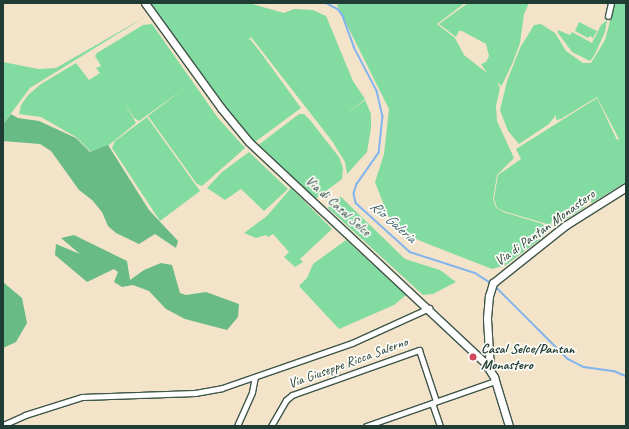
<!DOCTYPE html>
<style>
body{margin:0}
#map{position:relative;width:629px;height:429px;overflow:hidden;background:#f3e4c9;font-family:Caveat,sans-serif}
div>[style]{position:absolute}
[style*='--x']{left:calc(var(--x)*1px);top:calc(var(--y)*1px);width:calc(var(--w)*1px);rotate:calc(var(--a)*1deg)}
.green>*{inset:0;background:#82dba0}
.forest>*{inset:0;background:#69bb86}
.stream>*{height:1.5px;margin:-0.75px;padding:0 0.75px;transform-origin:0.75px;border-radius:0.75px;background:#82b4ee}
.roads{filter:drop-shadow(1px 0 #3f564a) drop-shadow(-1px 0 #3f564a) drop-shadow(0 1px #3f564a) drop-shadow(0 -1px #3f564a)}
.street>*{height:5px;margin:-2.5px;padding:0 2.5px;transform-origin:2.5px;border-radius:2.5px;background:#fff}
.secondary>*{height:7px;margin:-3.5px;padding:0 3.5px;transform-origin:3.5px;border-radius:3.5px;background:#fff}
.dots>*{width:11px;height:11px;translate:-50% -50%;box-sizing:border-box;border:2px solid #fdfcf7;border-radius:50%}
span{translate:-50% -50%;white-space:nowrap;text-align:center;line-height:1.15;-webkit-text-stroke:3.5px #fdfcf7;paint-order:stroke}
.street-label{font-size:14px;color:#1f3d34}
.poi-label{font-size:14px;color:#1f3d34;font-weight:700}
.left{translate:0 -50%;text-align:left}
.water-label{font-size:15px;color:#3d616c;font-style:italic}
.frame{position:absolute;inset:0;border:4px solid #1f3d34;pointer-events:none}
</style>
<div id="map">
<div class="green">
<div style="clip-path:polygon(151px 3px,249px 3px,284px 13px,294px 9px,313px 10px,326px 16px,353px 81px,365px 99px,344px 116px,365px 100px,371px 114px,371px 128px,367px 152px,347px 174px,345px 162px,332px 141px,251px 37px,248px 40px,250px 39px,261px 53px,301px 108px,255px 142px,218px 98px,203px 75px,200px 75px)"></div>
<div style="clip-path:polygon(336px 3px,465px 3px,437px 24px,455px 38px,464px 55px,487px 73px,481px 64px,486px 62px,489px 56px,486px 44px,462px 31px,459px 31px,456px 37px,439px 24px,468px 3px,529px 3px,524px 14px,520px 43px,513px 62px,503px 83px,501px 86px,497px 82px,500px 88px,496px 106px,497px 121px,514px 158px,497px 175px,493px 199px,496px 208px,503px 212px,543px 224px,546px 231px,543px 237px,506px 265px,492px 269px,428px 244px,411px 237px,389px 218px,375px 182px,384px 154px,389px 109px)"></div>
<div style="clip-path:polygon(615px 3px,626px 3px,626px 182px,592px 203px,589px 200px,584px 204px,585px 207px,560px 223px,554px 220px,551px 222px,552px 230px,547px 224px,503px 211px,497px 208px,494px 199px,498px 175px,521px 159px,516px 149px,597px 98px,617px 140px,619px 139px,597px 97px,561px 119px,556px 120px,556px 115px,549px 124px,519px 144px,508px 131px,500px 110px,507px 81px,520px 48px,534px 25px,541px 24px,555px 33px,566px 51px,583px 63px,591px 63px,605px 40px)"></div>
<div style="clip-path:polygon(145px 17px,30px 88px,3px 124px,3px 62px,38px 69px,56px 68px)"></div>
<div style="clip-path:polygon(607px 20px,605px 32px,594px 56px,590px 61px,572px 52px,558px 33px,558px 30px,570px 35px,572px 32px,592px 43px,601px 25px)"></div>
<div style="clip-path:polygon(579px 22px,597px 31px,593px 38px,590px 36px,588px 38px,575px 31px)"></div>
<div style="clip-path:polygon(152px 24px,218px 118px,245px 148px,202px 186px,197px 184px,148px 116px,185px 88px,139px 121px,134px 118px,123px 100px,136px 123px,109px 145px,91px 152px,76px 137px,41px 117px,19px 114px,21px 105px,28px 95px,41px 84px,76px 63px,89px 80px,100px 73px,96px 68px,101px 66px,95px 56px,97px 53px,143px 25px)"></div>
<div style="clip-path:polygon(299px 114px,304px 114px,310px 120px,339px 157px,343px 168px,342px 179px,314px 200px,257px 146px)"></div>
<div style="clip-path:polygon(147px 117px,200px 191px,160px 221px,112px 148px,115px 141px)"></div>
<div style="clip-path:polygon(249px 152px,288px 189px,264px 211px,241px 189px,225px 200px,207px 188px,222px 172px)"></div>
<div style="clip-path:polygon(291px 188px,332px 229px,300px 259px,303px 262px,295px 267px,284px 257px,289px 252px,273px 234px,268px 237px,266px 235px,256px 238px,244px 233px,267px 216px)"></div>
<div style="clip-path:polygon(341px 197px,405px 259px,440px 270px,456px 282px,433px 294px,423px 295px,328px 208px,334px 199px)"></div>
<div style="clip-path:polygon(346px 240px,406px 295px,394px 305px,339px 329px,299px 286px,307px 278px,313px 264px)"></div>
</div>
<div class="forest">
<div style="clip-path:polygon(11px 114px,18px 118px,39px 121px,76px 138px,90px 152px,108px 145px,149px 210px,178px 241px,176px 248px,155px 234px,139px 244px,116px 233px,108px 226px,102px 212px,92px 200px,79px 190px,51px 151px,40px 144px,3px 141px,3px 124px)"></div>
<div style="clip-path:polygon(74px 235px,127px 261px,130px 280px,144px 270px,161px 263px,172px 265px,180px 293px,186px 295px,206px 292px,239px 304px,238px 317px,227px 330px,185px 319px,166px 309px,149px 291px,133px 285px,122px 287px,114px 282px,118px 272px,114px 269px,87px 282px,55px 255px,56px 244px,80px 254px,61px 238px)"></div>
<div style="clip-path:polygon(3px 282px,22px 298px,27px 323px,16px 342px,3px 348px)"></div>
</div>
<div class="stream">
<div style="--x:326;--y:3;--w:13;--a:27"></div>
<div style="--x:338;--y:9;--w:9;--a:54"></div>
<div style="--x:343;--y:16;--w:33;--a:70"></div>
<div style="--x:354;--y:47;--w:50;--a:62.4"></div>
<div style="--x:377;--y:91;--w:26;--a:77"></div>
<div style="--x:383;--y:116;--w:37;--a:96"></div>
<div style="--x:379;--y:153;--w:38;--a:125"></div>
<div style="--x:357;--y:184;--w:10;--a:107"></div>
<div style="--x:354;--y:194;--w:9;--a:77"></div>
<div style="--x:356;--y:203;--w:73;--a:42.2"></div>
<div style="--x:410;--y:252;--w:68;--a:17.9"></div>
<div style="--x:475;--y:273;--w:19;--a:32"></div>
<div style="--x:494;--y:285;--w:105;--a:45"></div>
<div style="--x:568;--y:359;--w:18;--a:27"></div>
<div style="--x:584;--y:367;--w:30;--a:8"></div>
<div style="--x:614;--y:371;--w:13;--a:23"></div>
</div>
<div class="roads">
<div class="street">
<div style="--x:608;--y:16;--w:13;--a:-77"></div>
<div style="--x:432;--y:403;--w:24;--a:71"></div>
<div style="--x:3;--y:425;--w:24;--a:-24"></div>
<div style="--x:25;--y:415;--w:60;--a:-17.5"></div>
<div style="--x:82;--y:397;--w:113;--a:-2"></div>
<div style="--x:195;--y:393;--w:27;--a:-10"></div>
<div style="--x:222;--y:388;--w:138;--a:-19.1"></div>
<div style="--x:352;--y:343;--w:85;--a:-24.4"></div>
<div style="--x:237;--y:426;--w:37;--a:-66"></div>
<div style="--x:252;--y:392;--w:15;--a:-79"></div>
<div style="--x:271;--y:426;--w:30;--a:-60"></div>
<div style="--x:286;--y:400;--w:8;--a:-40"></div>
<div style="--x:292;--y:395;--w:135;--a:-19.5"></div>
<div style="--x:419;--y:350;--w:54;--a:71.6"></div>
<div style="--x:366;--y:426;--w:137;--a:-19.2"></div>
</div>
<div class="secondary">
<div style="--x:145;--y:3;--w:130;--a:54.1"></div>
<div style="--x:221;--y:108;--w:44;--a:50.5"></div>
<div style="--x:249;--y:142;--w:323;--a:43.1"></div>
<div style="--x:485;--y:363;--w:17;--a:57"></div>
<div style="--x:494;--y:377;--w:51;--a:73"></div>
<div style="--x:490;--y:369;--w:51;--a:-93.4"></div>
<div style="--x:487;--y:318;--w:22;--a:-85"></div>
<div style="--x:489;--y:296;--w:14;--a:-73"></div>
<div style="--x:493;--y:283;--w:93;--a:-38.5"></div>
<div style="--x:566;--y:225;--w:71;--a:-32.3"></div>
</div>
</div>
<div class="dots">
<div style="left:473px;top:357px;background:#d1495b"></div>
</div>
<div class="street-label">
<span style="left:338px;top:206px;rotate:42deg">Via di Casal Selce</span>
<span style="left:545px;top:228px;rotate:-36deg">Via di Pantan Monastero</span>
<span style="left:348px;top:363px;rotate:-20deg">Via Giuseppe Ricca Salerno</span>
</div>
<div class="poi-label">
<span class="left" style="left:481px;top:357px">Casal Selce/Pantan<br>Monastero</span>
</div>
<div class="water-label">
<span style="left:393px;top:222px;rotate:41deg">Rio Galeria</span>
</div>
<div class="frame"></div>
</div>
